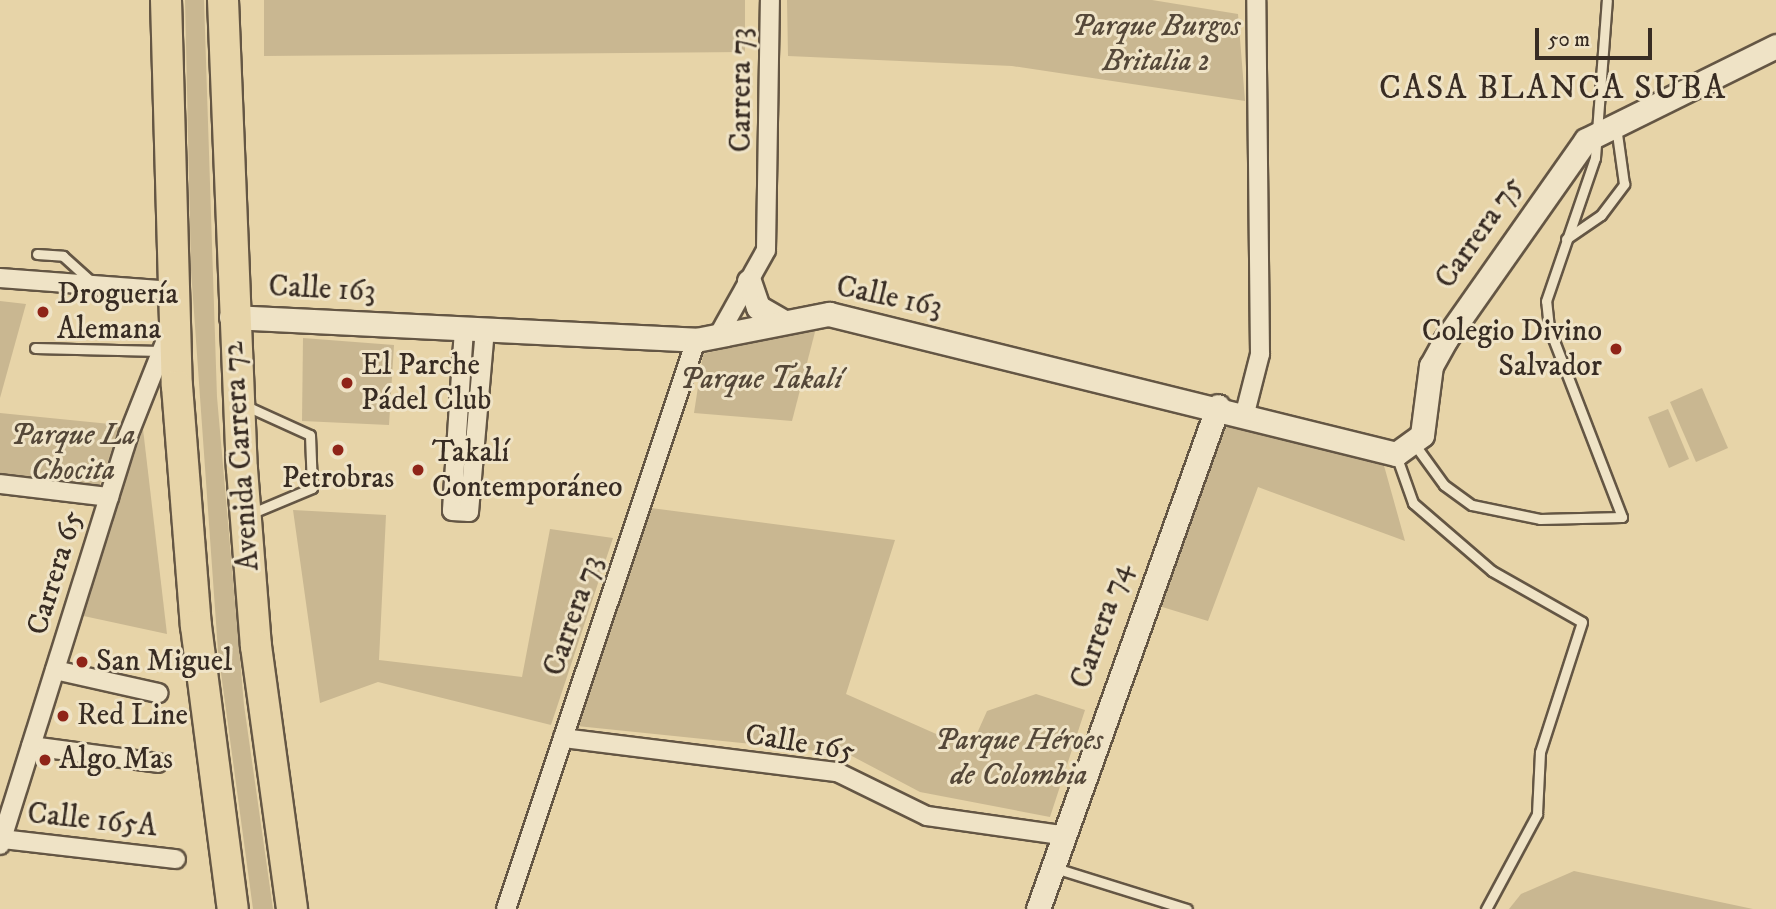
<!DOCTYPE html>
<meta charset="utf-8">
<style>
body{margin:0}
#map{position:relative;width:1776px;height:909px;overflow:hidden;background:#e7d4a8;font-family:"IM FELL DW Pica",serif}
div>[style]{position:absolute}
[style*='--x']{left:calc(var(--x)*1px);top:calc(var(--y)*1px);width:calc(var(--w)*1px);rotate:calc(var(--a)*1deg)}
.green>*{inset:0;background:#c9b791}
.roads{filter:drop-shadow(2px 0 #645644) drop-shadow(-2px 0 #645644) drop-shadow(0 2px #645644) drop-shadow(0 -2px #645644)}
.service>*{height:9px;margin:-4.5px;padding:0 4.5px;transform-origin:4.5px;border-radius:4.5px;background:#efe3c6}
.minor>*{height:18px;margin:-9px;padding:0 9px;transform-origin:9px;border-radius:9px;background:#efe3c6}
.tertiary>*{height:23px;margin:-11.5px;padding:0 11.5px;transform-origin:11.5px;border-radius:11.5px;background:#efe3c6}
.trunk>*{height:30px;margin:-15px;padding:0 15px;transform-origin:15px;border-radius:15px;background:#e7d4a8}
.dots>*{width:19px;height:19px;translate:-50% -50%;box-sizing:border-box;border:4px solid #efe3c6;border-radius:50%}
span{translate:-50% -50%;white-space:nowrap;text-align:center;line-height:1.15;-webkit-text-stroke:6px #efe3c6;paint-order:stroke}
.park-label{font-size:30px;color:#554839;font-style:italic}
.street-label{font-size:30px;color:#382c23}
.poi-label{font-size:30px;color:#382c23}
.left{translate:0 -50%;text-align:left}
.right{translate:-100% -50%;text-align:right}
.quarter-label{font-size:33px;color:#382c23;letter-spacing:2px}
.scale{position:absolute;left:1535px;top:28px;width:117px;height:32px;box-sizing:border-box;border:4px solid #382c23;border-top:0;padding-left:9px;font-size:21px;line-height:24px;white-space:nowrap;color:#382c23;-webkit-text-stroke:5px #efe3c6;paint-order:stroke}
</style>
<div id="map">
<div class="green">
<div style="clip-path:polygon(185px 0,204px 0,217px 397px,244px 705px,273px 909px,253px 909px,218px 651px,191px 270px)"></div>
<div style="clip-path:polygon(264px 0,745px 0,745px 52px,264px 56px)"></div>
<div style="clip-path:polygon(787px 0,1152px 0,1238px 14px,1245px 101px,1012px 66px,788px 56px)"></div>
<div style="clip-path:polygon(0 301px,26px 304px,0 398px)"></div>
<div style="clip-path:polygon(816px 328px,792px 421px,694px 413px,703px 354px)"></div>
<div style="clip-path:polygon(303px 338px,394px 345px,389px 425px,302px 421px)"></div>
<div style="clip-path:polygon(1702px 388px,1728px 448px,1696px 462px,1670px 402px)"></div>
<div style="clip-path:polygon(1668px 409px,1689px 459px,1669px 468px,1648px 417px)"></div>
<div style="clip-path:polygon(0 413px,120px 425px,98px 490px,0 477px)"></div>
<div style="clip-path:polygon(1232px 423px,1383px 462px,1405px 541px,1258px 487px,1208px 621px,1159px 606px,1211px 441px)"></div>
<div style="clip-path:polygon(143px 429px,167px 634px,79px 615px)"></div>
<div style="clip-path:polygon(651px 508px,895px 540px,846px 694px,970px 749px,987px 711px,1036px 694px,1085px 710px,1050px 817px,920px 792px,831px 745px,828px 752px,577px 726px)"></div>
<div style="clip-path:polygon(293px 510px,386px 515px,379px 660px,522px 677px,550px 529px,613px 538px,551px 725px,378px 682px,320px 703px)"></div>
<div style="clip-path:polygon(1574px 871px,1753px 909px,1509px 909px,1521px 894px)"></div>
</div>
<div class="roads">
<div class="service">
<div style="--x:1566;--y:239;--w:42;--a:-34.4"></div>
<div style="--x:1601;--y:215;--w:39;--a:-53"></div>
<div style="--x:1624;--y:184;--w:59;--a:-97.9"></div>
<div style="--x:37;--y:254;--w:26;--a:4"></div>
<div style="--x:63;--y:256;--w:42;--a:42.1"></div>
<div style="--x:35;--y:348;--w:125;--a:1.4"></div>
<div style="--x:244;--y:405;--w:72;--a:24.4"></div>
<div style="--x:310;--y:435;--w:53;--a:87.8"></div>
<div style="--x:312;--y:488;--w:67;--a:157.2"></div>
<div style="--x:1415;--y:445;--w:49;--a:54.1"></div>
<div style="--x:1444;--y:485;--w:34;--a:36"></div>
<div style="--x:1472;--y:505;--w:69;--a:11.6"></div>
<div style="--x:1540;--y:519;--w:82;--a:-1.4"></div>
<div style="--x:1622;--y:517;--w:203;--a:-111.1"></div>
<div style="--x:1549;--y:328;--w:27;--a:-96"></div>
<div style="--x:1546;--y:301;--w:151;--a:-71.1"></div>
<div style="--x:1595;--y:158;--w:158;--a:-85.7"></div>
<div style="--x:1396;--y:455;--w:51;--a:70.5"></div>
<div style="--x:1413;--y:503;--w:104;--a:40.7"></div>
<div style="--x:1492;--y:571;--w:103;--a:29.5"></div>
<div style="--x:1582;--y:622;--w:137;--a:107.9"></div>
<div style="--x:1540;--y:752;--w:62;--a:92.8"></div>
<div style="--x:1537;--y:814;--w:108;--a:118.2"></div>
<div style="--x:1055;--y:868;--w:138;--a:17.3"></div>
</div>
<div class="minor">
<div style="--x:0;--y:278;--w:173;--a:4.3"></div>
<div style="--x:464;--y:329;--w:182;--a:93.8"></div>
<div style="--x:452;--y:511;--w:17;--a:3"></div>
<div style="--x:469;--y:512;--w:183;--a:-85"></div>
<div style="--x:718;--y:336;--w:98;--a:-60.8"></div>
<div style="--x:766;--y:250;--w:250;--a:-89.1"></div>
<div style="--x:1245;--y:413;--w:61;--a:-75.7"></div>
<div style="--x:1260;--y:354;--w:354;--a:-90.6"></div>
<div style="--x:0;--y:484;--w:110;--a:6.8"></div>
<div style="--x:55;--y:670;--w:106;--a:12.6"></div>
<div style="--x:563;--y:738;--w:276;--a:7.1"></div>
<div style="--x:837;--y:772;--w:100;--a:26.1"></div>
<div style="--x:927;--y:816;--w:135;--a:8.1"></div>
<div style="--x:31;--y:746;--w:128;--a:7.6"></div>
<div style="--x:2;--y:839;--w:175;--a:6.6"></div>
<div style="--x:0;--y:845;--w:429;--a:-72.6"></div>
<div style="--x:128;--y:436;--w:114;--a:-68.4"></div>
<div style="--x:506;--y:909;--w:600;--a:-71.53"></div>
</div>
<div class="tertiary">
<div style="--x:749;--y:281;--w:28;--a:71"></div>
<div style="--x:758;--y:307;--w:28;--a:30"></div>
<div style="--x:231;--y:317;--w:466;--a:2.8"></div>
<div style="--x:696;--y:340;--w:136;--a:-11.1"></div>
<div style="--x:829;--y:314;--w:584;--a:13.87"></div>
<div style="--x:1396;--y:454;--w:32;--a:-36"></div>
<div style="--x:1422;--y:435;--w:70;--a:-82.6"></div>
<div style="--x:1431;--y:366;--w:31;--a:-61"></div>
<div style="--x:1446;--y:339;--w:243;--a:-54.9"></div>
<div style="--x:1586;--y:140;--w:212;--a:-26.3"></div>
<div style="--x:1038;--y:909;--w:534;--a:-70.31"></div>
</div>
<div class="trunk">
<div style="--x:166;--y:0;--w:386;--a:88.4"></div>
<div style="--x:177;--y:386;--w:241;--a:85.5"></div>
<div style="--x:196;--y:626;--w:285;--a:82.6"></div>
<div style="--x:223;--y:0;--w:469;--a:87.7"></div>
<div style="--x:242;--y:469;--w:178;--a:85.5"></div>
<div style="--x:256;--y:646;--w:265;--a:82.2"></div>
</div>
</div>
<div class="dots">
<div style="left:43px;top:312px;background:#8f2418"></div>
<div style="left:1616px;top:349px;background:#8f2418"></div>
<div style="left:347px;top:383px;background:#8f2418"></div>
<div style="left:338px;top:450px;background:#8f2418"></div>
<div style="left:418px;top:470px;background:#8f2418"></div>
<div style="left:82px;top:662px;background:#8f2418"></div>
<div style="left:63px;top:716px;background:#8f2418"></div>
<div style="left:45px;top:760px;background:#8f2418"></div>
</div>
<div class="park-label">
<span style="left:1156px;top:44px">Parque Burgos<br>Britalia 2</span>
<span style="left:761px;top:380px">Parque Takalí</span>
<span style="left:73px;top:453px">Parque La<br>Chocita</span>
<span style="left:1019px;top:758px">Parque Héroes<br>de Colombia</span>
</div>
<div class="street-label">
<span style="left:742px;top:90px;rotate:-90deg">Carrera 73</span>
<span style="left:1480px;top:233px;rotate:-55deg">Carrera 75</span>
<span style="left:322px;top:290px;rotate:3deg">Calle 163</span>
<span style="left:889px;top:298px;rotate:12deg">Calle 163</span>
<span style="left:242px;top:456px;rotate:-94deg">Avenida Carrera 72</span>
<span style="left:56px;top:573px;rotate:-73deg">Carrera 65</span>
<span style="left:574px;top:616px;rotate:-71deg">Carrera 73</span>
<span style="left:1102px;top:626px;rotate:-71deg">Carrera 74</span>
<span style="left:800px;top:744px;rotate:9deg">Calle 165</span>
<span style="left:92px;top:821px;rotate:6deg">Calle 165A</span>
</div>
<div class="poi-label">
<span class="left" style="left:57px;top:312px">Droguería<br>Alemana</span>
<span class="right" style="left:1602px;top:349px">Colegio Divino<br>Salvador</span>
<span class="left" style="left:361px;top:383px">El Parche<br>Pádel Club</span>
<span class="left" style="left:432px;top:470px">Takalí<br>Contemporáneo</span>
<span style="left:338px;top:479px">Petrobras</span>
<span class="left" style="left:96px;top:662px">San Miguel</span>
<span class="left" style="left:77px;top:716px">Red Line</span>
<span class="left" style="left:59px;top:760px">Algo Mas</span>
</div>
<div class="quarter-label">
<span style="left:1553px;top:89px">CASA BLANCA SUBA</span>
</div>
<div class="scale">50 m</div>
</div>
